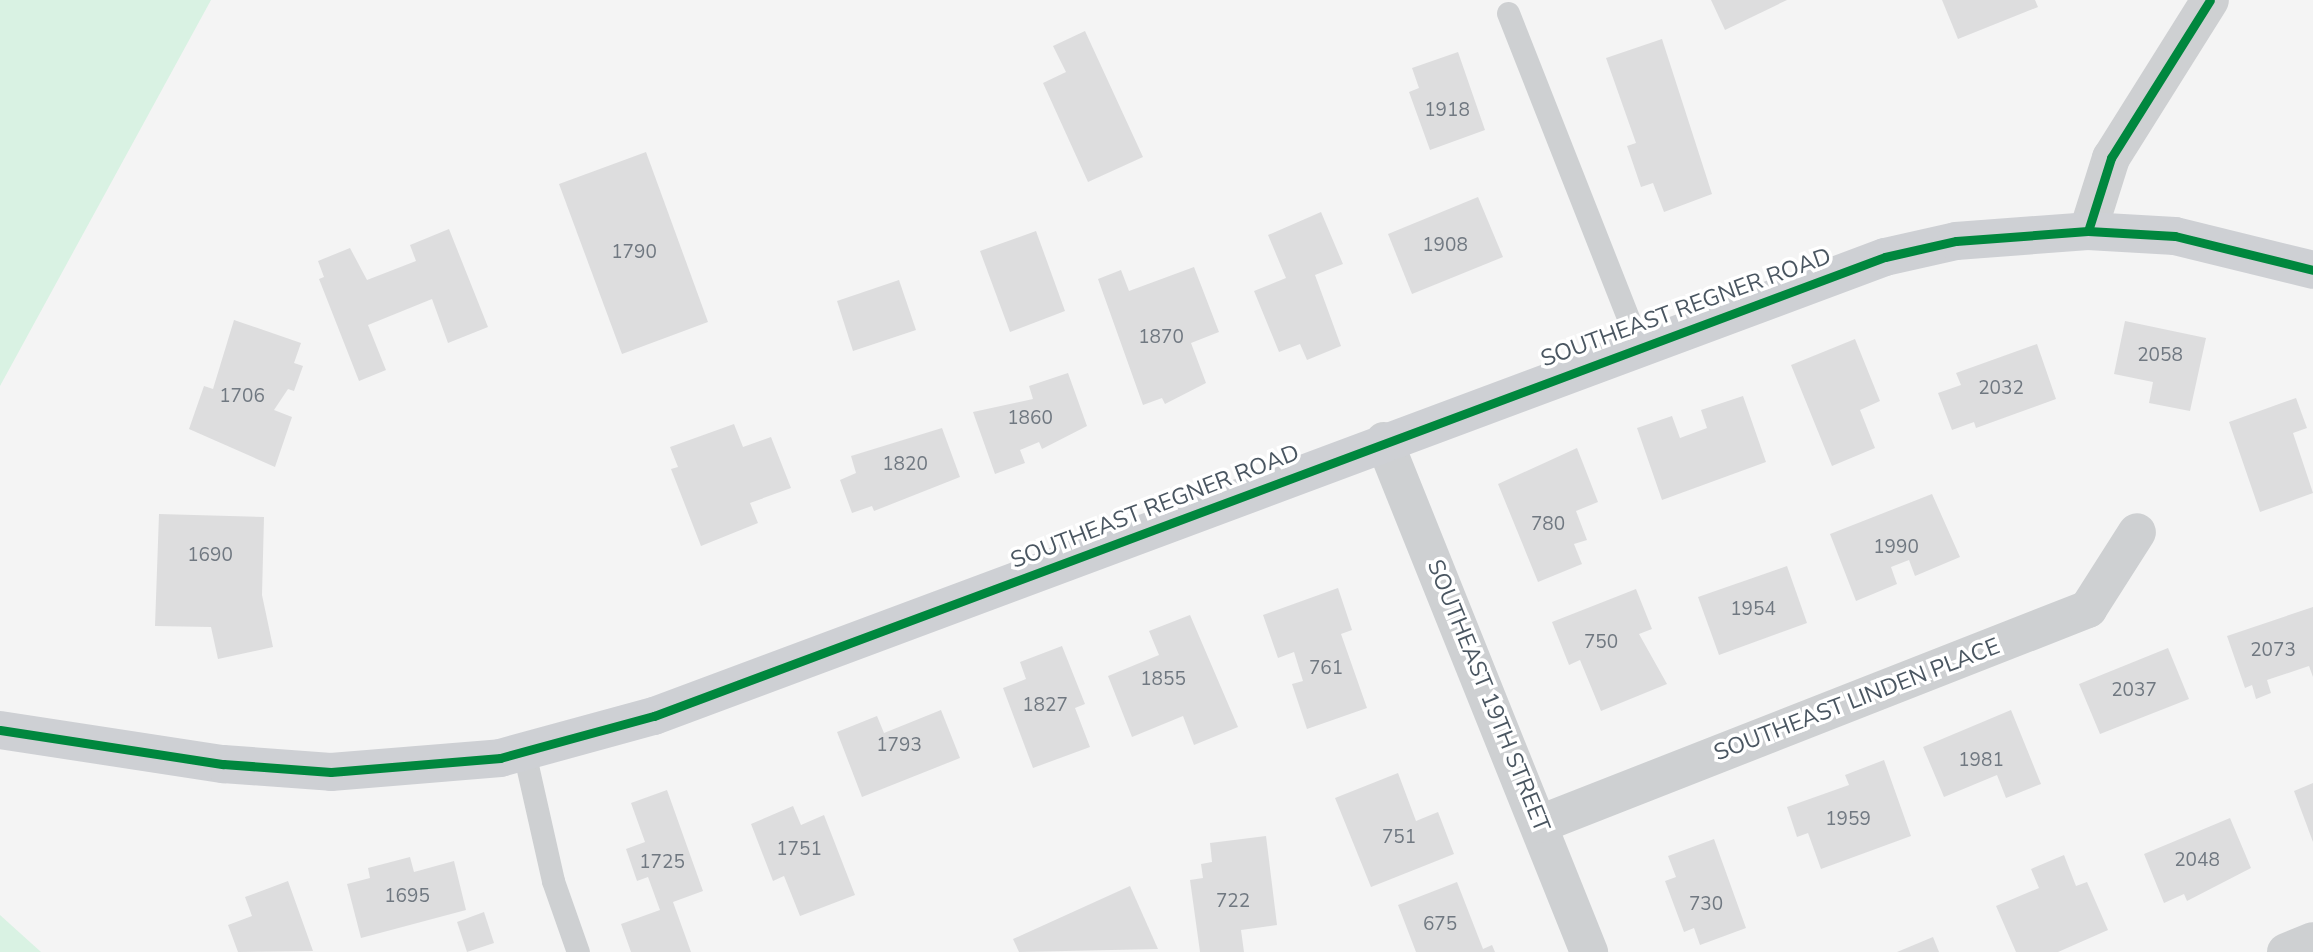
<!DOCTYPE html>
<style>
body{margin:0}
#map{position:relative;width:2313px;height:952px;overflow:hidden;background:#f4f4f4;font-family:"Nunito Sans",sans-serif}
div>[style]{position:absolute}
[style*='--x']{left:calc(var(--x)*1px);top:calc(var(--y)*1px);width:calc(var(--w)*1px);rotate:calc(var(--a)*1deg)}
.green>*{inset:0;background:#d9f2e3}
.building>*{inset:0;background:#ddddde}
.lane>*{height:23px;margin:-11.5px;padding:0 11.5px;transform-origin:11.5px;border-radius:11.5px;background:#ced0d2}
.street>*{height:38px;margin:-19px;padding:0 19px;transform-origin:19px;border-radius:19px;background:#ced0d2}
.secondary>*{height:38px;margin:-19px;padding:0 19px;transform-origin:19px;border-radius:19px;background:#ced0d4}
.cycleway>*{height:9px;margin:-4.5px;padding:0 4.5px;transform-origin:4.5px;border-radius:4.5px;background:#00873e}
span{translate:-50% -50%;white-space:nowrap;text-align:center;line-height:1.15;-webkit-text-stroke:7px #fff;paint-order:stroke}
.number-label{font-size:19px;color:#707881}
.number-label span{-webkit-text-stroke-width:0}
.street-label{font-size:23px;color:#4a5661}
</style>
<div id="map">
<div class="green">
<div style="clip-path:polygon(0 0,211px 0,0 386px)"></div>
<div style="clip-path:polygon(0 915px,41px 952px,0 952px)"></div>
</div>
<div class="building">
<div style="clip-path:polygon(1711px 0,1787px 0,1725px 30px)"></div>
<div style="clip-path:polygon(1942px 0,2035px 0,2038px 7px,1958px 39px)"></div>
<div style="clip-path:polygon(1085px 31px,1143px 157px,1088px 182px,1043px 83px,1066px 72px,1053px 46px)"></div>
<div style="clip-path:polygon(1662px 39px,1712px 194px,1664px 212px,1653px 183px,1641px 187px,1627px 146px,1636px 143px,1606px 58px)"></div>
<div style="clip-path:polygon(1458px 52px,1485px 130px,1430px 150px,1409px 92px,1419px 88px,1412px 68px)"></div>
<div style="clip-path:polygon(646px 152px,708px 322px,622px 354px,559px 184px)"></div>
<div style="clip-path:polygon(1478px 197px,1503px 257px,1412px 294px,1388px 234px)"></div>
<div style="clip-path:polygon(1321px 212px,1343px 264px,1315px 275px,1341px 346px,1307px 360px,1300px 344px,1279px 352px,1254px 291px,1286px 278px,1268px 235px)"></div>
<div style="clip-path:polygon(449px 229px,488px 327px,448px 343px,432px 299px,368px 325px,386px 370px,359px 381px,319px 279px,324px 277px,318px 261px,350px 248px,367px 280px,416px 261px,410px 245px)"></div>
<div style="clip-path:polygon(1036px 231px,1065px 311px,1010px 332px,980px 251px)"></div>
<div style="clip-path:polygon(1194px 267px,1219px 332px,1191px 343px,1206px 383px,1165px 404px,1162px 398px,1143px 405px,1098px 279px,1121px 270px,1129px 291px)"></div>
<div style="clip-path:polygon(899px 280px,916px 330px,853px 351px,837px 301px)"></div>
<div style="clip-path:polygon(234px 320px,301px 343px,294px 363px,303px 366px,294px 391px,288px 389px,274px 410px,292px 417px,275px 467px,189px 429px,204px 386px,213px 389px)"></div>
<div style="clip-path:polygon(2125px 321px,2206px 338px,2190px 411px,2149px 403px,2153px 382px,2114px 374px)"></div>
<div style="clip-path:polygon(1855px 339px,1880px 401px,1860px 410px,1875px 448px,1832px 466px,1791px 365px)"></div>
<div style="clip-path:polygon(2037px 344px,2056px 399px,1976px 428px,1974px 422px,1952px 430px,1938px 393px,1961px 385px,1956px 373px)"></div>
<div style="clip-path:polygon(1068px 373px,1087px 426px,1042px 449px,1039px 442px,1020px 450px,1025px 463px,995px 474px,973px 412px,1033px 399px,1029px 386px)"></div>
<div style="clip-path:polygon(1743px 396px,1766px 462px,1662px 500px,1637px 428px,1672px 416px,1680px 438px,1707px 428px,1701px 410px)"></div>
<div style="clip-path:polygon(2296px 398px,2307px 428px,2293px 433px,2313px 493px,2260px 512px,2229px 422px)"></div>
<div style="clip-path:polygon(734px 424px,743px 447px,771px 437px,791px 488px,750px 503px,758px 523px,701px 546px,671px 469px,678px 467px,670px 447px)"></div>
<div style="clip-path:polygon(942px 428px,960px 477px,874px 511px,872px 506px,852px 513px,840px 480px,856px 473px,851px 456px)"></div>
<div style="clip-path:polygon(1577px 448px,1598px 502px,1576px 511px,1587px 540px,1574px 544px,1582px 564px,1538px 582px,1498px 484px)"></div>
<div style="clip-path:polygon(1932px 494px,1960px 557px,1915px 576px,1909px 560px,1891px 567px,1897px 584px,1856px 601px,1830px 534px)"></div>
<div style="clip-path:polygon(159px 514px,264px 517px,262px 595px,273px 647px,218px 659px,211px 627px,155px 626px)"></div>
<div style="clip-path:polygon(1787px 566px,1807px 623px,1719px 655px,1698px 597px)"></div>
<div style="clip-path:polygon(1338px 588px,1352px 630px,1341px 634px,1367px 708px,1307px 729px,1292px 684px,1303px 681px,1294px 652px,1278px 658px,1263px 615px)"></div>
<div style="clip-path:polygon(1636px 589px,1652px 629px,1639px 634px,1667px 684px,1601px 711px,1580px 660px,1569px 665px,1552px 622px)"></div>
<div style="clip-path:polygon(2313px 607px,2313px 677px,2309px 666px,2267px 680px,2271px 693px,2256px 699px,2252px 685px,2245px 688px,2227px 636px)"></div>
<div style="clip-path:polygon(1190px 615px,1238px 727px,1194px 745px,1183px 716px,1132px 737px,1108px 676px,1159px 655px,1149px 631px)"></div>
<div style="clip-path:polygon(1062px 646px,1085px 704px,1075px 708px,1090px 747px,1033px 768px,1003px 688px,1026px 679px,1020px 662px)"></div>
<div style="clip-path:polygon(2168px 648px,2189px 699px,2100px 734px,2079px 684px)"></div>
<div style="clip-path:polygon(941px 710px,960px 758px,862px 797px,837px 732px,877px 716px,884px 733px)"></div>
<div style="clip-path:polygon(2011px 710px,2041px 784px,2006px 798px,1997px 775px,1944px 797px,1923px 747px)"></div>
<div style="clip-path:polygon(1884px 760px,1911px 836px,1821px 869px,1808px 833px,1797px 837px,1787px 807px,1849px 785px,1845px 775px)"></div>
<div style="clip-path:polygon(1398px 773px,1416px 821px,1438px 812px,1454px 854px,1371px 887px,1335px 798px)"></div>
<div style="clip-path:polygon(2313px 783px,2313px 842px,2294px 791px)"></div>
<div style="clip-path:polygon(667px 790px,703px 891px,673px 902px,691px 952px,631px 952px,621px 924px,660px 910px,648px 877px,637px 881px,626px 849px,645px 842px,631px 803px)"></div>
<div style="clip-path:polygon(793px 806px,801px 825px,824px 815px,855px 895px,800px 916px,784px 876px,773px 881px,751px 824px)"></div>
<div style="clip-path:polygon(2230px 818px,2251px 868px,2187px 901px,2184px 894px,2164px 903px,2144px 854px)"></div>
<div style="clip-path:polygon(1266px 836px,1277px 925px,1241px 930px,1244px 952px,1200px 952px,1190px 880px,1203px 878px,1201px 864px,1212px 862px,1210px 843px)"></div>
<div style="clip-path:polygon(1714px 839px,1746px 928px,1700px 945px,1694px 928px,1684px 932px,1665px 881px,1676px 877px,1668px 856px)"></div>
<div style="clip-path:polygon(2064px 855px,2076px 886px,2087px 882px,2108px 930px,2058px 952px,2016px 952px,1996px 906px,2039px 888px,2031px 869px)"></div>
<div style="clip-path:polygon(410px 857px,414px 872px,454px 861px,466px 910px,361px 938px,347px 884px,370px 878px,368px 868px)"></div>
<div style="clip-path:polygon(288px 881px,313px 951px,238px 952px,228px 925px,252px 916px,245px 897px)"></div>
<div style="clip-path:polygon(1457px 882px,1483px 949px,1492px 945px,1495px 952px,1416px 952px,1398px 905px)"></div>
<div style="clip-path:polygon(1130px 886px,1158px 949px,1019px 952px,1013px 939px)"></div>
<div style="clip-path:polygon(484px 912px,494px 943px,467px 952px,457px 922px)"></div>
<div style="clip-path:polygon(1933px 937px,1939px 952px,1897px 952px)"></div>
</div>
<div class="lane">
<div style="--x:1508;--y:13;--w:357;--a:68.5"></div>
<div style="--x:524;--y:752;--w:132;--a:77.3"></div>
<div style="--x:553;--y:881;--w:75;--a:70.6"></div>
</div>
<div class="street">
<div style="--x:2088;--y:231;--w:77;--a:-72.5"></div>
<div style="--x:2111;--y:158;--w:186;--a:-57.9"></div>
<div style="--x:1384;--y:441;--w:551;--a:68.14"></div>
<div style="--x:1540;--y:824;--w:589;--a:-21.42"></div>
<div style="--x:2088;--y:609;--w:91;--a:-57.5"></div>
<div style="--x:2286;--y:952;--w:29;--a:-22"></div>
</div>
<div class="secondary">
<div style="--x:0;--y:730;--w:226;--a:8.7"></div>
<div style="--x:223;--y:764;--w:108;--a:4.2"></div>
<div style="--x:331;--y:772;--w:170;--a:-4.7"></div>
<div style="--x:500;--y:758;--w:160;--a:-15.3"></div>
<div style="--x:654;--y:716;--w:1314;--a:-20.45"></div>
<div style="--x:1885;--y:257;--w:73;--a:-12.7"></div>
<div style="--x:1956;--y:241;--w:132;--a:-4.3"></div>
<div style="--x:2088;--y:231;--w:87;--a:3.3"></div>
<div style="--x:2175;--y:236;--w:142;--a:13.8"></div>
</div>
<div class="cycleway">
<div style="--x:2088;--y:231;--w:77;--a:-72.5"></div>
<div style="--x:2111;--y:158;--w:186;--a:-57.9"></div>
<div style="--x:0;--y:730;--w:226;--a:8.7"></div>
<div style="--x:223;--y:764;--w:108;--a:4.2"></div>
<div style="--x:331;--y:772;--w:170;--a:-4.7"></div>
<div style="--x:500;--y:758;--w:160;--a:-15.3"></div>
<div style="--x:654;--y:716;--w:1314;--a:-20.45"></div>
<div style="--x:1885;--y:257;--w:73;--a:-12.7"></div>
<div style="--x:1956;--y:241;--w:132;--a:-4.3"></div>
<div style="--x:2088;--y:231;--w:87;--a:3.3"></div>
<div style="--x:2175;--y:236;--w:142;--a:13.8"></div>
</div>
<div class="number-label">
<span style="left:1447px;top:111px">1918</span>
<span style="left:1445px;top:246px">1908</span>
<span style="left:634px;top:253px">1790</span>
<span style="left:1161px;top:338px">1870</span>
<span style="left:2160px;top:356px">2058</span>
<span style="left:2001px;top:389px">2032</span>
<span style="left:242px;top:397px">1706</span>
<span style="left:1030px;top:419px">1860</span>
<span style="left:905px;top:465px">1820</span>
<span style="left:1548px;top:525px">780</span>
<span style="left:1896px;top:548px">1990</span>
<span style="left:210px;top:556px">1690</span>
<span style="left:1753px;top:610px">1954</span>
<span style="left:1601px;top:643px">750</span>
<span style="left:2273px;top:651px">2073</span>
<span style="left:1326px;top:669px">761</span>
<span style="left:1163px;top:680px">1855</span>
<span style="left:2134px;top:691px">2037</span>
<span style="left:1045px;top:706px">1827</span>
<span style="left:899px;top:746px">1793</span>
<span style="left:1981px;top:761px">1981</span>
<span style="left:1848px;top:820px">1959</span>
<span style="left:1399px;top:838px">751</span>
<span style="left:799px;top:850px">1751</span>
<span style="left:2197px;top:861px">2048</span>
<span style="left:662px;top:863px">1725</span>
<span style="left:407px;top:897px">1695</span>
<span style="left:1233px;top:902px">722</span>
<span style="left:1706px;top:905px">730</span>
<span style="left:1440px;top:925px">675</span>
</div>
<div class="street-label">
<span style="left:1686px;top:308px;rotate:-20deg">SOUTHEAST REGNER ROAD</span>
<span style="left:1155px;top:507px;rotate:-21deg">SOUTHEAST REGNER ROAD</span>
<span style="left:1488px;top:696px;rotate:68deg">SOUTHEAST 19TH STREET</span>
<span style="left:1857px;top:700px;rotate:-21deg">SOUTHEAST LINDEN PLACE</span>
</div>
</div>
